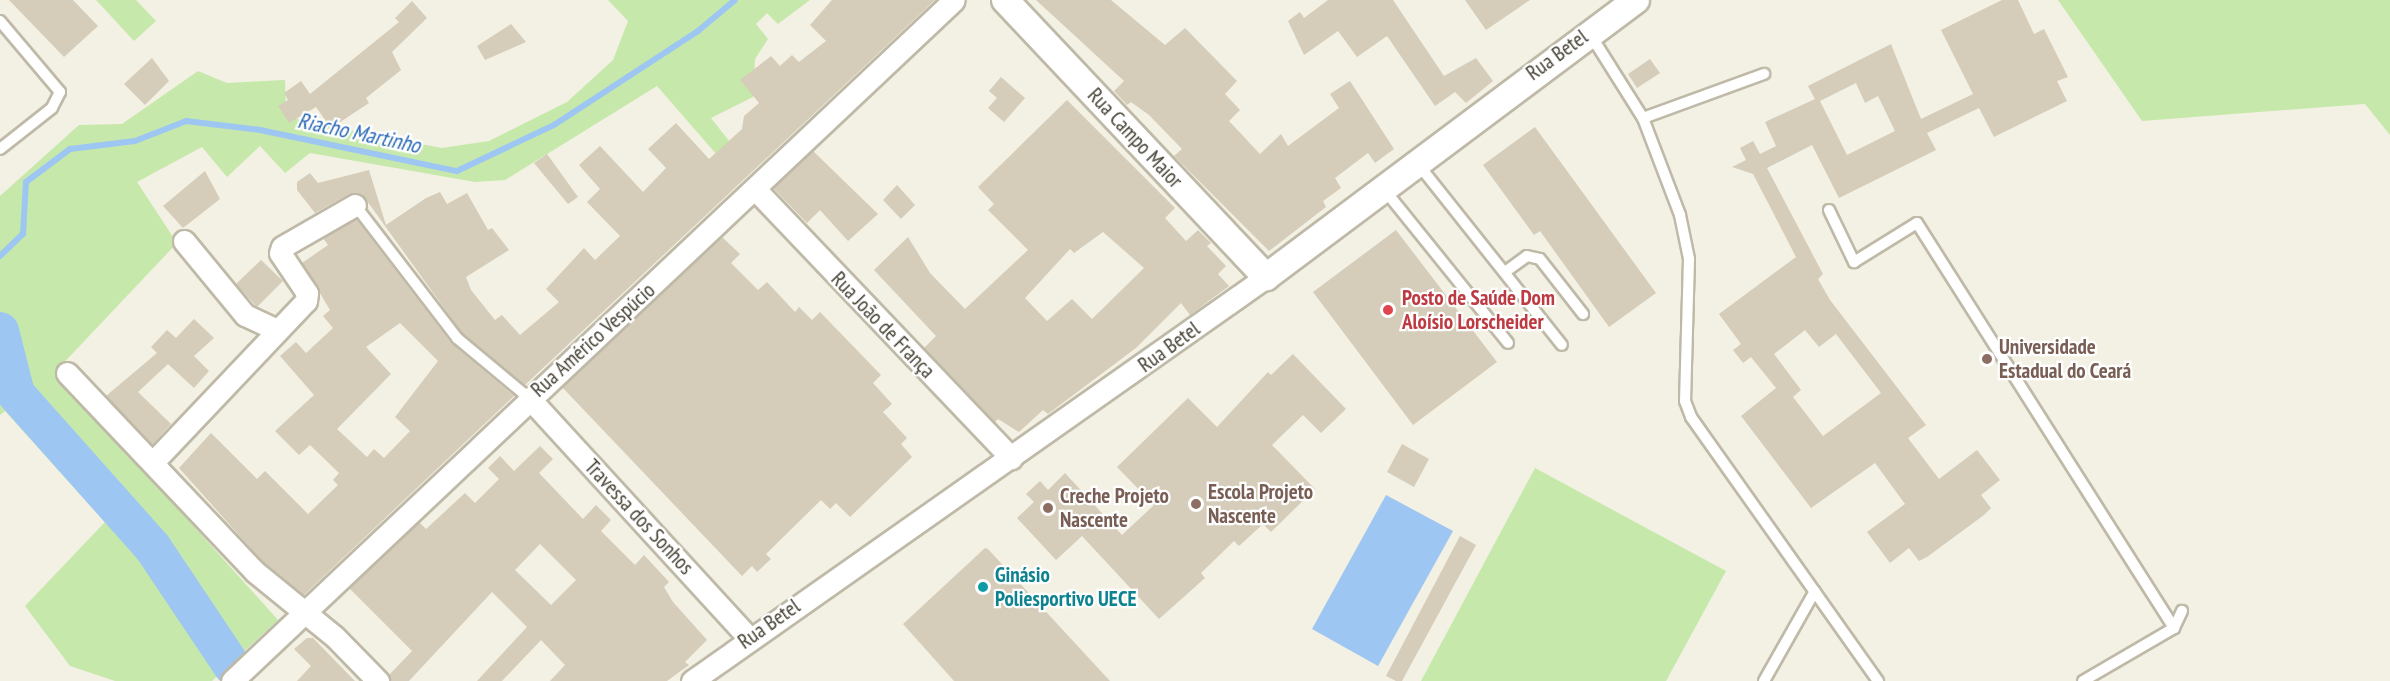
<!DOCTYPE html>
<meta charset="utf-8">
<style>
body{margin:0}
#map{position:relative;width:2390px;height:681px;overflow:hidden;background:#f3f0e4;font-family:"PT Sans Narrow",sans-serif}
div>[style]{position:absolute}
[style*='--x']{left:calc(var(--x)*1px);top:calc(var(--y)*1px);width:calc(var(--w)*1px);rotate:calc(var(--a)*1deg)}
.green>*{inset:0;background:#c6e9ab}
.water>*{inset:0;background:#9ec6f2}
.stream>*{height:6px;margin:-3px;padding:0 3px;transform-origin:3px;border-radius:3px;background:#9ec6f2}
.river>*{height:38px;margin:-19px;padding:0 19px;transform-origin:19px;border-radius:19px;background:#9ec6f2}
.building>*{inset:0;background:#d5cdb9}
.roads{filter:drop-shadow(2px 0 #bfb9a7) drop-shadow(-2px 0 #bfb9a7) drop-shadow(0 2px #bfb9a7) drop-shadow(0 -2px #bfb9a7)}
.service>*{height:10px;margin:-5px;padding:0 5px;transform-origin:5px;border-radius:5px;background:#fff}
.minor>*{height:21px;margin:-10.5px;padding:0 10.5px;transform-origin:10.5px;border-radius:10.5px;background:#fff}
.tertiary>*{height:26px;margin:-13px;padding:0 13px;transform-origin:13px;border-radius:13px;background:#fff}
.dots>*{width:16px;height:16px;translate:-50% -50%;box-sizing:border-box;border:3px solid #fff;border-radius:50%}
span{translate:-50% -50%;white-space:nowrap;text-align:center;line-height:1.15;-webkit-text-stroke:4.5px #fff;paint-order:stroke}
.street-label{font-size:21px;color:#454134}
.health-label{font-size:21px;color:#be3a42;font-weight:700}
.left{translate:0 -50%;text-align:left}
.education-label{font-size:21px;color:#785e54;font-weight:700}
.culture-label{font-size:21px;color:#0d838f;font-weight:700}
.water-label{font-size:22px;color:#2a69b5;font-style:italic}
</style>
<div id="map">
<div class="green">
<div style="clip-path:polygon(96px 0,136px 0,156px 21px,134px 41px)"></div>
<div style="clip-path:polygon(608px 0,810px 0,778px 24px,767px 13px,756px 24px,768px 39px,755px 59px,753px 97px,711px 118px,737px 151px,724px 163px,657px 86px,505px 180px,475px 182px,310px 153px,285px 173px,260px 146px,227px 177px,202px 147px,137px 182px,177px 243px,55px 372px,278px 620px,212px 681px,115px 681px,70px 666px,25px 606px,105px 522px,5px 411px,0 415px,0 196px,79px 125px,122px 124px,198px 71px,227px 83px,285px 80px,286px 113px,302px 121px,442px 148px,489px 141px,567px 102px,613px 60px,628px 21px)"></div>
<div style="clip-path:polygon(2058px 0,2390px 0,2390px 135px,2365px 104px,2142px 121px)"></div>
<div style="clip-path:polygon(1535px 468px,1726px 571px,1666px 681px,1421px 681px)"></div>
</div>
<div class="water">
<div style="clip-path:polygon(1386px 495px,1453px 531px,1378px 666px,1312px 629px)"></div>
</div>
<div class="stream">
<div style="--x:0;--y:256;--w:32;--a:-44"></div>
<div style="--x:23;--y:234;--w:52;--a:-86.7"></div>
<div style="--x:26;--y:182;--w:55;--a:-36.9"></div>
<div style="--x:70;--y:149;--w:65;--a:-7"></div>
<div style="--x:135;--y:141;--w:55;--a:-21.4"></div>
<div style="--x:186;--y:121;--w:75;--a:6.9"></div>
<div style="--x:260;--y:130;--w:201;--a:11.8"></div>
<div style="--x:457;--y:171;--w:107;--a:-25.4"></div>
<div style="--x:554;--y:125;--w:172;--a:-33.1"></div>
<div style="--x:698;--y:31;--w:48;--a:-40"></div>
</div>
<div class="river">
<div style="--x:0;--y:331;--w:65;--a:75.7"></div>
<div style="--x:16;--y:394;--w:206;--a:48.3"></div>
<div style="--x:153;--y:548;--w:142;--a:56.2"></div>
</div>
<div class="building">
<div style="clip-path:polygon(9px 0,73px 0,98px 26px,64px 57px)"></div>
<div style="clip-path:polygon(832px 0,935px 0,525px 385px,462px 333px,362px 194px,349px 194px,315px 213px,297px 190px,297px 182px,310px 173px,318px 183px,369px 170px,386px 225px,426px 198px,440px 192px,447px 204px,467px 193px,488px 230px,492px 228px,509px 250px,466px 277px,471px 290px,495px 320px,502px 315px,520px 335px,559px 302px,546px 289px,584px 248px,595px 260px,620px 236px,587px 202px,600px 189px,579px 165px,600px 146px,643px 192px,666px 168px,648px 149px,676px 123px,709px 159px,742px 129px,744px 116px,759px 103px,740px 80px,771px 56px,780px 66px,792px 55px,799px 62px,826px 41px,810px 25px)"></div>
<div style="clip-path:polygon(1036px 0,1111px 0,1165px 45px,1185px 28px,1237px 81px,1225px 94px,1240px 110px,1229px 121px,1260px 154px,1281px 134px,1288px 146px,1339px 108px,1330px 94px,1350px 81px,1394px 149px,1375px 163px,1368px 153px,1335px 178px,1341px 188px,1323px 201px,1326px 207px,1269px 251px,1174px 156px,1182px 149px,1149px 115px,1131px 102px,1127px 105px,1114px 91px,1124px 81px)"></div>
<div style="clip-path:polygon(1328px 0,1393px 0,1444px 76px,1476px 58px,1493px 81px,1466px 103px,1455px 92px,1435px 106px,1387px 36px,1357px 57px,1338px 31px,1304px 55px,1288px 21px,1300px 12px,1304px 18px)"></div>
<div style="clip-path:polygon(1465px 0,1530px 0,1486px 30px)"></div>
<div style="clip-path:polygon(evenodd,2002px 0,2018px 0,2034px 34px,2044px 29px,2068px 77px,2057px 81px,2067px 101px,1994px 137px,1979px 108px,1927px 133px,1936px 150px,1839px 198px,1812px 145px,1767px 168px,1823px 274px,1818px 279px,1830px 300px,1926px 425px,1908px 438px,1939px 479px,1977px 450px,2000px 480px,1981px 495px,1991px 508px,1984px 515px,1927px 557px,1919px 561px,1909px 548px,1890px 563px,1867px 532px,1905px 504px,1875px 463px,1811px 508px,1741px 416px,1776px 388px,1751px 357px,1743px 363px,1733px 350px,1741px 344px,1719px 314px,1796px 257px,1753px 174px,1732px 167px,1746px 160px,1740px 148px,1753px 141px,1760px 154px,1776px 146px,1765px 122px,1815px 99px,1808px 86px,1891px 44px,1921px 119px,1973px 94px,1941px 30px,2002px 0,1856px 83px,1865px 103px,1878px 96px,1895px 131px,1847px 155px,1820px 101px,1856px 83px,2002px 0,1805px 330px,1819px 347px,1836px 334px,1881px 393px,1823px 436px,1793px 397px,1801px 390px,1774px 354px,1805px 330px)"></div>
<div style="clip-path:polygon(412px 1px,427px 18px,392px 52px,401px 70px,366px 98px,369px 103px,331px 128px,316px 107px,289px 123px,278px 106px,288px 100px,284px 93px,301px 81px,310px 94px,399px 22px,395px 18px)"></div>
<div style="clip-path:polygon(511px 24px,526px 42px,485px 60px,477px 46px)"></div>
<div style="clip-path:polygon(152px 58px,169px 81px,145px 105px,124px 84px)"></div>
<div style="clip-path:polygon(1650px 59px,1660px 73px,1637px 88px,1628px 74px)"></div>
<div style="clip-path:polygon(1001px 77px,1025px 98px,1004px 122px,988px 108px,997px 98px,989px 91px)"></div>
<div style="clip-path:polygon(evenodd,1067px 100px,1175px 208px,1165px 218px,1186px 241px,1198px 230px,1211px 243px,1207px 246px,1226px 266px,1218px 274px,1229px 286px,1190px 315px,1181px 303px,1136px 348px,1048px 414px,1043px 410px,1019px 432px,998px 419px,995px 422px,924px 348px,936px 336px,874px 270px,908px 237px,930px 273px,965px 309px,1028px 250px,988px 210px,994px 204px,978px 187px,1067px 100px,1103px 232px,1144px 268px,1092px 319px,1072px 299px,1047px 321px,1025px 298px,1070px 249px,1074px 253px,1103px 232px)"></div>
<div style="clip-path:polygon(1535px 127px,1656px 293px,1609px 327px,1540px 231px,1534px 235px,1483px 165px)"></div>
<div style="clip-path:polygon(813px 151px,878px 214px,848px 241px,820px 210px,807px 223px,773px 188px)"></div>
<div style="clip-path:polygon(547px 154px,578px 197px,568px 204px,534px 163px)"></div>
<div style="clip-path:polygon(205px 171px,220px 199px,183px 228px,163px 206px)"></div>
<div style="clip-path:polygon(897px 185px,915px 205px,901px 219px,883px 200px)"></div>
<div style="clip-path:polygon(evenodd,356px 219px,451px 343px,514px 396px,304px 595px,263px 562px,179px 468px,211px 433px,257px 479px,265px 471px,308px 514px,338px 485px,333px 480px,339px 473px,310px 445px,299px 455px,275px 431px,314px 395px,280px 356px,296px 342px,306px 353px,333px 328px,323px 316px,330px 310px,302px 263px,328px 245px,323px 238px,356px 219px,400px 323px,438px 361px,395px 417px,410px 431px,384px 458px,374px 449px,367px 457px,337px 429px,391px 374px,366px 347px,400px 323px)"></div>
<div style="clip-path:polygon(1396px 230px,1497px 362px,1413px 425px,1313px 292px)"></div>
<div style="clip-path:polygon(722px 237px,740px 254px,731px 263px,758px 290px,767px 282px,795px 312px,799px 307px,812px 320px,820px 312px,881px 375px,873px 383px,892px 404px,883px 412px,907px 438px,901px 444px,912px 457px,850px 517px,836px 503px,830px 509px,821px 500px,766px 554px,771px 559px,757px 572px,752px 566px,742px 576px,562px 387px)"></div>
<div style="clip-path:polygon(261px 260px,283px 281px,257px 307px,236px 284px)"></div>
<div style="clip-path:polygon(194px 319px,214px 338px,194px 356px,209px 371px,194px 388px,168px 364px,138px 392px,171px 424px,152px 445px,106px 396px,157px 353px,151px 347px,167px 330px,176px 338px)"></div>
<div style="clip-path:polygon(1293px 354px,1346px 409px,1321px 433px,1303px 415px,1272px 445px,1315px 489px,1271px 532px,1263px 524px,1239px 546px,1234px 541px,1201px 573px,1205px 578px,1159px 619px,1082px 536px,1056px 560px,1017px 518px,1034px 502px,1026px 494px,1040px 481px,1048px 490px,1065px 473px,1122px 535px,1154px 505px,1117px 467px,1188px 398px,1217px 427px,1268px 372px,1271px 375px)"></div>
<div style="clip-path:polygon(1402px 444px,1429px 459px,1414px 487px,1387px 472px)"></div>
<div style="clip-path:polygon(evenodd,540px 446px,553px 459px,539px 473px,583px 519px,596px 505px,611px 520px,601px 531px,635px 565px,644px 555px,669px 582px,664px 587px,673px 602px,707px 640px,685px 662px,689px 665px,667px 681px,550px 681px,565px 665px,541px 640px,502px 681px,477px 681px,527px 627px,492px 592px,409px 681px,390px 681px,389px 675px,412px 651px,349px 588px,419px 522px,426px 529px,465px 493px,475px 503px,499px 479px,488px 468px,500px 456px,514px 471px,540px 446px,540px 544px,576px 580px,551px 605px,515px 570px,540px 544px)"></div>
<div style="clip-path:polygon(1460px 536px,1476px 545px,1402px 681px,1396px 681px,1386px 676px)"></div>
<div style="clip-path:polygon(985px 548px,988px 549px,1110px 681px,954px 681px,903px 624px)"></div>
<div style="clip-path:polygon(307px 638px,313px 638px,355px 681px,297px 681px,311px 666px,294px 649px)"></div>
</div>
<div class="roads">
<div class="service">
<div style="--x:0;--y:21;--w:93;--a:49.8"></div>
<div style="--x:60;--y:92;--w:18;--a:117"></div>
<div style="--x:52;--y:108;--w:66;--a:141.7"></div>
<div style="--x:1590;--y:34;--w:99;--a:57.8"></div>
<div style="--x:1643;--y:118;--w:104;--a:69.1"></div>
<div style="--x:1680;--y:215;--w:45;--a:78.4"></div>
<div style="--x:1689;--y:259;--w:142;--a:91.6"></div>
<div style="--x:1685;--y:401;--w:17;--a:69"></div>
<div style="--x:1691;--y:417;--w:324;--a:54.7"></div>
<div style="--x:1643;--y:118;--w:129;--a:-20"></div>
<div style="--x:1418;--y:164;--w:231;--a:51.5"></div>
<div style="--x:1383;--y:188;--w:199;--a:51.1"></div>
<div style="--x:355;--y:205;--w:168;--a:52.5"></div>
<div style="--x:457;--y:338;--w:94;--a:39.8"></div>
<div style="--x:1829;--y:210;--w:58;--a:64.3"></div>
<div style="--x:1854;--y:262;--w:74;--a:-31.8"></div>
<div style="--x:1917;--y:223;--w:480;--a:57.6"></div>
<div style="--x:1505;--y:272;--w:27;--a:-36"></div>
<div style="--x:1527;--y:256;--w:13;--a:13"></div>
<div style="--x:1540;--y:259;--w:70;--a:52"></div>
<div style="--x:1764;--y:681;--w:103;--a:-60.5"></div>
<div style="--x:2083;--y:681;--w:105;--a:-30.2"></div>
<div style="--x:2174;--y:628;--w:19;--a:-65"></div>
</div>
<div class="minor">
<div style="--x:757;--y:191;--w:369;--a:46.4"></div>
<div style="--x:184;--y:241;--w:96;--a:50.5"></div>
<div style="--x:245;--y:315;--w:33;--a:25"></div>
<div style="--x:67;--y:373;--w:272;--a:46.6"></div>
<div style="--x:254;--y:571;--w:104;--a:39.2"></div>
<div style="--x:335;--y:637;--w:62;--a:45.7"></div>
<div style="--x:529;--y:398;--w:324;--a:47.5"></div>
<div style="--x:155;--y:460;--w:219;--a:-46.5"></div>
<div style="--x:306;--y:301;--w:8;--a:-83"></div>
<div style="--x:307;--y:293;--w:48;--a:-124"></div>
<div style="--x:280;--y:253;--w:6;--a:-72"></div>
<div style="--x:282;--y:247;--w:84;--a:-29.9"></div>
<div style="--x:232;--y:681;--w:992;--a:-43.33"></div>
<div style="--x:692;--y:681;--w:702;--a:-35.14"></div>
</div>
<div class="tertiary">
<div style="--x:1005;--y:0;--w:381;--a:46.7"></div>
<div style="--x:1266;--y:277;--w:462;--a:-36.8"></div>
</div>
</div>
<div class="dots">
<div style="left:1388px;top:310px;background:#e0444e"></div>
<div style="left:1987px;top:359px;background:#8d6e63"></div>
<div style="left:1196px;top:504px;background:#8d6e63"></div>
<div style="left:1048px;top:508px;background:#8d6e63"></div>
<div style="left:983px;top:587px;background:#0f9aa8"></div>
</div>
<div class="street-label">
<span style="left:1557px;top:55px;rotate:-36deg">Rua Betel</span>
<span style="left:1135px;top:138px;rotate:47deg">Rua Campo Maior</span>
<span style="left:883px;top:325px;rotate:46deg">Rua João de França</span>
<span style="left:593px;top:340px;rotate:-42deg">Rua Américo Vespúcio</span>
<span style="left:1169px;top:347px;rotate:-36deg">Rua Betel</span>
<span style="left:639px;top:517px;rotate:47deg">Travessa dos Sonhos</span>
<span style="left:769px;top:624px;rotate:-35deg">Rua Betel</span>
</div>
<div class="health-label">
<span class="left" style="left:1402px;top:310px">Posto de Saúde Dom<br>Aloísio Lorscheider</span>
</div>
<div class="education-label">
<span class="left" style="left:1999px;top:359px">Universidade<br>Estadual do Ceará</span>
<span class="left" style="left:1208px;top:504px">Escola Projeto<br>Nascente</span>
<span class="left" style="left:1060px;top:508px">Creche Projeto<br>Nascente</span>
</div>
<div class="culture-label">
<span class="left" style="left:995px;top:587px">Ginásio<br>Poliesportivo UECE</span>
</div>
<div class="water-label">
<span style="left:359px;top:133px;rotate:12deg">Riacho Martinho</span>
</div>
</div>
